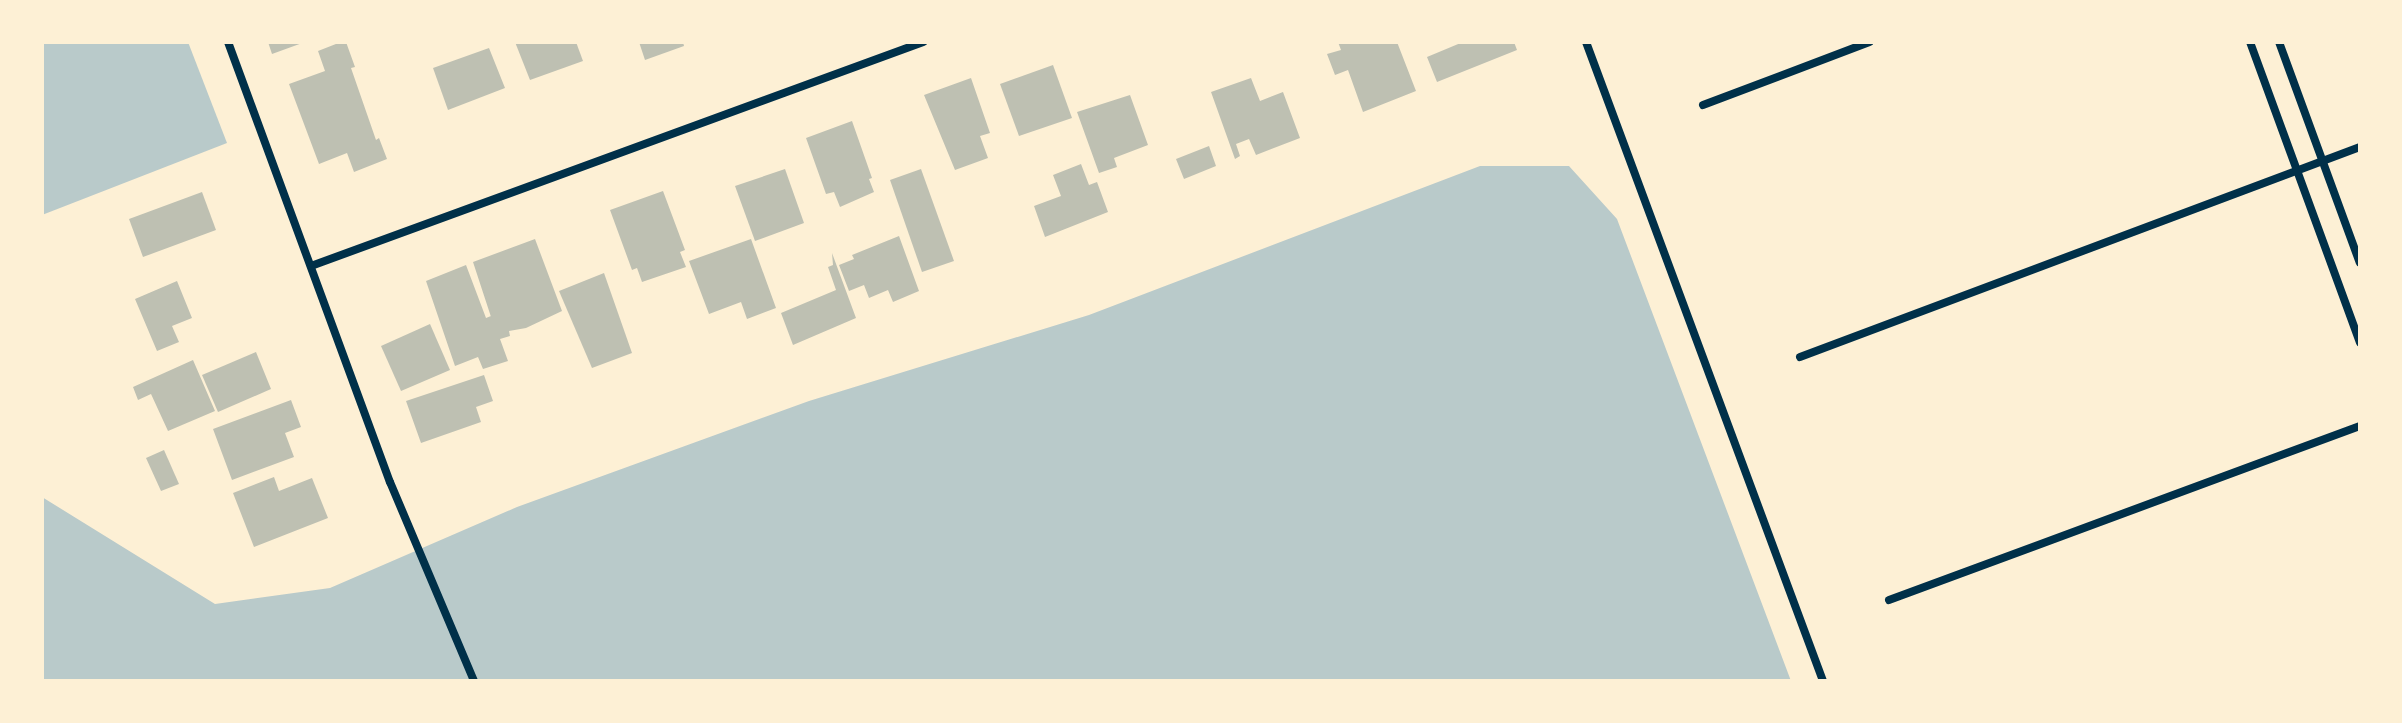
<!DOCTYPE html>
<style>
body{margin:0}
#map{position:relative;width:2402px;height:723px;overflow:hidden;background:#fdf0d5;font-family:Inter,sans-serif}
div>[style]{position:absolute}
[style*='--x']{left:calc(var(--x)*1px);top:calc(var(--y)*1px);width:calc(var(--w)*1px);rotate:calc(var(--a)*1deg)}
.green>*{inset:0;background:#b9caca}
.building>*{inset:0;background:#bec0b2}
.minor>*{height:8px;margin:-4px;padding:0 4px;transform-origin:4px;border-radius:4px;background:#003049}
span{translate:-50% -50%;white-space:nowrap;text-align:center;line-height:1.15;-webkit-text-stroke:7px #fdf0d5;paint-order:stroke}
.frame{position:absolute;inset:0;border:44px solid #fdf0d5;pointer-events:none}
</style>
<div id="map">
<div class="green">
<div style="clip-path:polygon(42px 42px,188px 42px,227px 143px,42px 215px)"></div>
<div style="clip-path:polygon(1480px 166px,1569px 166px,1617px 219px,1791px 681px,42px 681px,42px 497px,215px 604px,330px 588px,517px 507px,809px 401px,1089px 315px)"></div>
</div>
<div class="building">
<div style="clip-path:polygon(268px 42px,305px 42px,272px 54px)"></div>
<div style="clip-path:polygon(341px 42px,346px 42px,355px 67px,351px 68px,376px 140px,379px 138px,387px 159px,354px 172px,347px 153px,319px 164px,289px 84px,325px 71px,318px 51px)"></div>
<div style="clip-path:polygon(515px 42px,576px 42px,583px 61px,530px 80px)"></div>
<div style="clip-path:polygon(639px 42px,683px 42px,684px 46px,645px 60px)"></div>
<div style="clip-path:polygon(1338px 42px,1397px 42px,1416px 91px,1363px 112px,1348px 70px,1335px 75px,1327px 54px,1341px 50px)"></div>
<div style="clip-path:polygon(1463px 42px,1514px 42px,1517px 50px,1437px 82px,1427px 57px)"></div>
<div style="clip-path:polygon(489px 48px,505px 88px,448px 110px,433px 68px)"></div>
<div style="clip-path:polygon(1053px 65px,1072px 118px,1019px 136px,1000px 84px)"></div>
<div style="clip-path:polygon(971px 78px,990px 133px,980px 136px,988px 158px,955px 170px,924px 95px)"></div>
<div style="clip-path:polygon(1251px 78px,1260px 101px,1283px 92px,1300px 138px,1256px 155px,1249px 139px,1236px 144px,1240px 156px,1235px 159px,1211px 92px)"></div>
<div style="clip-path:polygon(1130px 95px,1148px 145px,1114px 158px,1117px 167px,1099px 173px,1077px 112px)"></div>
<div style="clip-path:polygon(852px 121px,872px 178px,869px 179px,874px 192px,840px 207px,834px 192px,826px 194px,806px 138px)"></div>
<div style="clip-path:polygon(1209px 146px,1216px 166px,1184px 179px,1176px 159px)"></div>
<div style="clip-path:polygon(1081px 164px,1089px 185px,1097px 182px,1108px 212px,1045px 237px,1034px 206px,1061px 196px,1053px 175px)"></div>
<div style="clip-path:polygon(785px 169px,804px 223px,755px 241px,735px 186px)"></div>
<div style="clip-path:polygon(921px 169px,954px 261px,922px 272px,890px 180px)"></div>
<div style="clip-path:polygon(663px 191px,685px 250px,680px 252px,686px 267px,642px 282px,637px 268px,632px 270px,610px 210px)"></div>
<div style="clip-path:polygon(202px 192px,216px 230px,143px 257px,129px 219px)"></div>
<div style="clip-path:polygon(899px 236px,919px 291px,893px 302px,888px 290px,869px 298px,864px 285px,849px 291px,839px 265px,854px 259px,852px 255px)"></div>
<div style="clip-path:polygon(535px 239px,562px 311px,526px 328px,509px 331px,510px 336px,500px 339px,508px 361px,483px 369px,478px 357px,455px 366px,426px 281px,466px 265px,486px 318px,491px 316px,492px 320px,473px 262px)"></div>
<div style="clip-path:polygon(751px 239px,776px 308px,747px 319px,741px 302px,709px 314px,689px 261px)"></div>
<div style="clip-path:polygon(832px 253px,856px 318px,793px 345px,781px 313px,836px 290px,828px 267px,833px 265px)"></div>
<div style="clip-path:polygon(604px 273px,632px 353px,592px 368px,559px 291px)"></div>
<div style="clip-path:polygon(177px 281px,192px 318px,172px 326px,179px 342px,157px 351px,135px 299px)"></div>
<div style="clip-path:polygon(430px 324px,450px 370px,401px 391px,381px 346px)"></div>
<div style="clip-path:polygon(256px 352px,271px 389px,218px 412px,202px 375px)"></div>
<div style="clip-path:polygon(193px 360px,215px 411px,168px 431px,151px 394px,138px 400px,133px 387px)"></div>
<div style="clip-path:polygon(484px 375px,493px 401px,476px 407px,481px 422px,421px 443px,406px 401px)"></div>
<div style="clip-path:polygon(291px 400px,301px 427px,285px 433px,294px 457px,232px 480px,213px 429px)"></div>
<div style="clip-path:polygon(164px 450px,179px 484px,161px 491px,146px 458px)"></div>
<div style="clip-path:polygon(274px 477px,279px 491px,312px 478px,328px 518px,254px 547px,233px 493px)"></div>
</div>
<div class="minor">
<div style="--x:228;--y:42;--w:469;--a:69.8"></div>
<div style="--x:390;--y:482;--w:216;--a:67.1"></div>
<div style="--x:1586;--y:42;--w:682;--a:69.65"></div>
<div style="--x:2250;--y:42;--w:320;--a:69.9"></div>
<div style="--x:2279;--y:42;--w:235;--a:69.9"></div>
<div style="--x:1703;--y:105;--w:178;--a:-20.7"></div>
<div style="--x:311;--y:266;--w:652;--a:-20.1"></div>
<div style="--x:1800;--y:357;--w:598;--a:-20.56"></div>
<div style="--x:1889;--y:600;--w:502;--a:-20.28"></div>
</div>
<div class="frame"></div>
</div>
